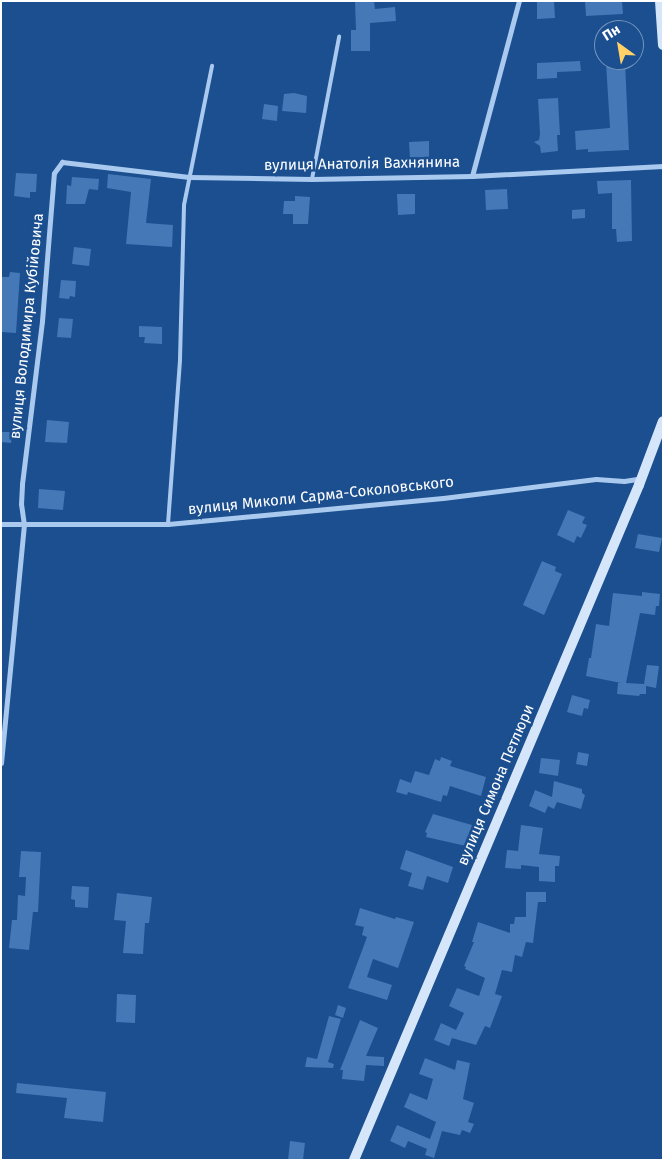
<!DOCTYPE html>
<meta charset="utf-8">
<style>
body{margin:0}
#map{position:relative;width:664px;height:1161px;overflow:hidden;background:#1b4f8f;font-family:"Fira Sans",sans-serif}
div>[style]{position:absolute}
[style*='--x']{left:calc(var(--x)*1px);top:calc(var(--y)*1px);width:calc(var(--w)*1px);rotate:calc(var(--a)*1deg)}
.building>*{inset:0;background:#4478b7}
.lane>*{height:4px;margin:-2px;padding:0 2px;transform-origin:2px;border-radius:2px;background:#a9c9ee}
.street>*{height:5px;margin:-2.5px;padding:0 2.5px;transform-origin:2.5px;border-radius:2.5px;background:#a9c9ee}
.secondary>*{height:10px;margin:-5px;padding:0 5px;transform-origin:5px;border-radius:5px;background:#d6e6fa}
span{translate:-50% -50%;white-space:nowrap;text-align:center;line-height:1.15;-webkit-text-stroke:5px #1b4f8f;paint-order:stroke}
.street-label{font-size:15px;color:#fff}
.frame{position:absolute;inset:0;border:2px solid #fff;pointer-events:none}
.north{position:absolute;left:594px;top:20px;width:50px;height:50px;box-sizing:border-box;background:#1b4f8f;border:1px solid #7695bc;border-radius:50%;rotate:328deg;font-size:14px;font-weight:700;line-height:20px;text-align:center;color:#fff}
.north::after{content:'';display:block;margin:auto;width:18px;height:22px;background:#ffd166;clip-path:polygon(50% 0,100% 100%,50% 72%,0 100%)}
</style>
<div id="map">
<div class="building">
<div style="clip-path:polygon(374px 1px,375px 9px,395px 7px,396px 21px,370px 23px,370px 51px,351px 51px,351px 30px,356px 30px,355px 2px)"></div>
<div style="clip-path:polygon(537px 1px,554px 1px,555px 18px,537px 19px)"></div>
<div style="clip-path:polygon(585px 1px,622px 1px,623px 14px,586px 16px)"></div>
<div style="clip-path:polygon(580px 61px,581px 71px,557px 72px,557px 78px,537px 79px,537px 63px)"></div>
<div style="clip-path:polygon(625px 62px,629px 150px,588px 152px,588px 149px,576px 150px,575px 131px,610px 128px,606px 63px)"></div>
<div style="clip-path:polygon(294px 93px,307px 96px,306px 113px,282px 111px,284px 94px)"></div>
<div style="clip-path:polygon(558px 98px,560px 135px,557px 135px,558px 151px,541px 153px,540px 146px,534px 142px,539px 140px,540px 134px,538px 99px)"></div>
<div style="clip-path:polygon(264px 104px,278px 106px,277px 121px,262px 119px)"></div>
<div style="clip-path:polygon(429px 141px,429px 157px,410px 158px,409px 142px)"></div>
<div style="clip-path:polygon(16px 173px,37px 174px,36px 192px,30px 192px,30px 198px,14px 196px)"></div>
<div style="clip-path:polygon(108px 174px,151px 179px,146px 223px,173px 225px,172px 247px,126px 244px,131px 192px,107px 188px)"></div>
<div style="clip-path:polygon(72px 177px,99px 179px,98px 190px,89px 189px,85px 204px,66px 204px,67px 185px,71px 186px)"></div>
<div style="clip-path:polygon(631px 180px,632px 241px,617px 242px,616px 229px,612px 229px,612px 193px,598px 194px,597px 181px)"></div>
<div style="clip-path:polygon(507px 189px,508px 209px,486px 210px,485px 190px)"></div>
<div style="clip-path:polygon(397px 194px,415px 194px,415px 214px,398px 215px)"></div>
<div style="clip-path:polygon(295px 196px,310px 197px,308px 224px,293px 224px,293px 214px,283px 214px,284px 201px,295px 201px)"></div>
<div style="clip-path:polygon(585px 209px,585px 218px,572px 219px,572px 210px)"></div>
<div style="clip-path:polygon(74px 247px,91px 249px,89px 266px,72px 264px)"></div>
<div style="clip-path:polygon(10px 272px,20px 273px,16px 333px,1px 332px,2px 277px,9px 277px)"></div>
<div style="clip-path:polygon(61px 280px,76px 281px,75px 297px,70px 296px,69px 299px,59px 298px)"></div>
<div style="clip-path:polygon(59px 318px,73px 319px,71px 338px,57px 337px)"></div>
<div style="clip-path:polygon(139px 326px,162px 327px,162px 344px,144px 343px,145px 337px,139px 337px)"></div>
<div style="clip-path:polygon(47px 420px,69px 422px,67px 443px,45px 442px)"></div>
<div style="clip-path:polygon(1px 432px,12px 432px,11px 443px,1px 442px)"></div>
<div style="clip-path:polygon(39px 489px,65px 491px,63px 510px,38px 508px)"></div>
<div style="clip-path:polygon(568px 510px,585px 517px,582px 523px,587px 525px,581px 538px,577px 536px,574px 543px,557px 535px)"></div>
<div style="clip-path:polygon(638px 534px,662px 538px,659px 552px,635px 548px)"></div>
<div style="clip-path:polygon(542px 561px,556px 567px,555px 571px,562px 574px,544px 615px,523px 605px)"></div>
<div style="clip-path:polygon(642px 592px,660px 594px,659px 606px,656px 606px,655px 615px,640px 613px,626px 683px,644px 684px,647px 665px,659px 666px,656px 688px,646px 686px,646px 694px,640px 694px,639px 696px,617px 694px,618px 683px,621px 683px,586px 676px,589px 658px,591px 658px,596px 624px,609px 626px,613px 593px,642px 596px)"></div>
<div style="clip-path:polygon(572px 695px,590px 700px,588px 709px,584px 708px,582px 716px,567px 712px)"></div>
<div style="clip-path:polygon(578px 752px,589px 754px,587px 766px,576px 764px)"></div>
<div style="clip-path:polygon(441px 757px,452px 761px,450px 766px,486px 777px,481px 796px,450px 786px,447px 796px,443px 795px,441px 802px,408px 792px,407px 795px,396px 792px,400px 779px,411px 783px,415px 771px,429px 775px,435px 759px,440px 761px)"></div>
<div style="clip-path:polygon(541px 758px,560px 760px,558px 776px,539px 773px)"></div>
<div style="clip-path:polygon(554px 781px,582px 789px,582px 793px,585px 795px,581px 809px,557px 802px,554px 809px,548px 806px,545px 813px,529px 806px,535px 790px,552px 797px)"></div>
<div style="clip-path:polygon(433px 814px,472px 825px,466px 846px,426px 837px,427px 833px,425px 832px)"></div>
<div style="clip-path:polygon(521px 825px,543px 828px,539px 854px,560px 856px,559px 866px,555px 866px,555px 882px,539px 881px,539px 867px,521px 865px,521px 869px,505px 868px,507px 850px,518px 851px)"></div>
<div style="clip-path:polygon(406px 850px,453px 867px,448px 883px,427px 876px,423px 890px,408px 886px,412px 873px,400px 869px)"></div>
<div style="clip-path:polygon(21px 851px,41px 852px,38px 912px,33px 912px,29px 950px,9px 948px,12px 920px,17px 920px,18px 895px,25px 896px,26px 877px,19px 877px)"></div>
<div style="clip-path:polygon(72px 886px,89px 887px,88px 908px,75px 907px,75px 900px,71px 899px)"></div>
<div style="clip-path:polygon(526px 892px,546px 892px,546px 902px,538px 902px,533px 943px,526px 942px,522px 957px,515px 955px,512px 972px,502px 970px,495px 994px,502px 996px,490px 1028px,485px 1026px,476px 1045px,452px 1038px,449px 1046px,434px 1040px,441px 1023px,456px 1030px,464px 1013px,449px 1006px,457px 988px,479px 996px,485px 978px,465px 969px,466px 967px,464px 966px,474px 942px,472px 942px,478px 922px,510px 933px,510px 924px,514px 924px,515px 917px,526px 917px)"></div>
<div style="clip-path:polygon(117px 893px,152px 897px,149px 923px,145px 923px,143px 954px,123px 953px,126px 921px,114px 920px)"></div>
<div style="clip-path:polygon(360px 908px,395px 919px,396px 917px,414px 922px,398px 968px,373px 959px,367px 977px,392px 985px,387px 1000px,348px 988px,367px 937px,362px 935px,364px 927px,355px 925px)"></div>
<div style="clip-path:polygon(117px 994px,136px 995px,135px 1023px,116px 1022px)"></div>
<div style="clip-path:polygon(338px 1005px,346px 1008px,343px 1018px,335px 1015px)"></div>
<div style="clip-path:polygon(329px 1016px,341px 1019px,328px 1062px,334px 1064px,333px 1068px,305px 1067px,307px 1057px,317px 1059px)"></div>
<div style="clip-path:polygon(360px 1020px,378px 1028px,366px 1056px,384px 1057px,384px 1066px,366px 1065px,364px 1081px,342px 1079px,343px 1070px,340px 1070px)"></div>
<div style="clip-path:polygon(425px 1058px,455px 1070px,457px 1060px,470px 1063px,463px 1099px,474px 1103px,468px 1122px,474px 1124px,470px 1133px,462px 1130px,460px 1135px,442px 1131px,434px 1158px,425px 1155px,427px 1149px,408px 1141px,405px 1148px,390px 1141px,397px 1125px,430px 1139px,436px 1122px,404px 1107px,410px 1093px,427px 1100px,433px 1079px,419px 1074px)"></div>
<div style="clip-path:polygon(17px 1083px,106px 1092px,103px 1122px,64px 1118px,67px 1098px,16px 1093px)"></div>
<div style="clip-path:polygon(290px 1141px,305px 1143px,303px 1160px,288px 1160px)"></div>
</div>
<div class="lane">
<div style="--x:312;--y:179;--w:145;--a:-79.2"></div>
<div style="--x:168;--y:524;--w:165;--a:-85.8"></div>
<div style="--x:180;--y:359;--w:154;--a:-88.5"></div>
<div style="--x:184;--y:205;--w:142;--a:-78.6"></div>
</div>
<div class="street">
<div style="--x:472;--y:176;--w:181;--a:-75"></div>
<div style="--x:1;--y:524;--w:167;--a:0"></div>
<div style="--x:168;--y:524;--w:276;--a:-5.4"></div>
<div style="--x:443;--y:498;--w:154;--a:-7.1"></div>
<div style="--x:596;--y:479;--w:28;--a:4"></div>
<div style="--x:624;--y:481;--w:18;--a:-9"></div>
<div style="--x:1;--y:763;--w:239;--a:-84.5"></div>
<div style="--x:24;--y:525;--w:21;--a:-98"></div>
<div style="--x:21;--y:504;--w:20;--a:-87"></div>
<div style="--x:22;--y:484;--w:164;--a:-83"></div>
<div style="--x:42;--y:321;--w:148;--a:-85.4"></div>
<div style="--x:54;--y:173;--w:14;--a:-54"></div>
<div style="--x:62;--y:162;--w:128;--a:6.7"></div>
<div style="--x:189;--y:177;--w:123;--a:0.9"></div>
<div style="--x:312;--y:179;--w:160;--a:-1.1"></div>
<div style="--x:472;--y:176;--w:191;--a:-3"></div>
</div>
<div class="secondary">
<div style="--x:660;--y:1;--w:44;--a:86.1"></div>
<div style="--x:354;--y:1160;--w:733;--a:-67.11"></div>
<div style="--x:639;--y:485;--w:68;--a:-69.4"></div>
</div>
<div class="street-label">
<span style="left:362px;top:164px;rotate:-1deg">вулиця Анатолія Вахнянина</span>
<span style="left:27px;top:326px;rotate:-84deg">вулиця Володимира Кубійовича</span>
<span style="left:321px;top:496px;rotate:-6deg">вулиця Миколи Сарма-Соколовського</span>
<span style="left:496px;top:785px;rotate:-67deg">вулиця Симона Петлюри</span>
</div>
<div class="frame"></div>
<div class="north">Пн</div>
</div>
